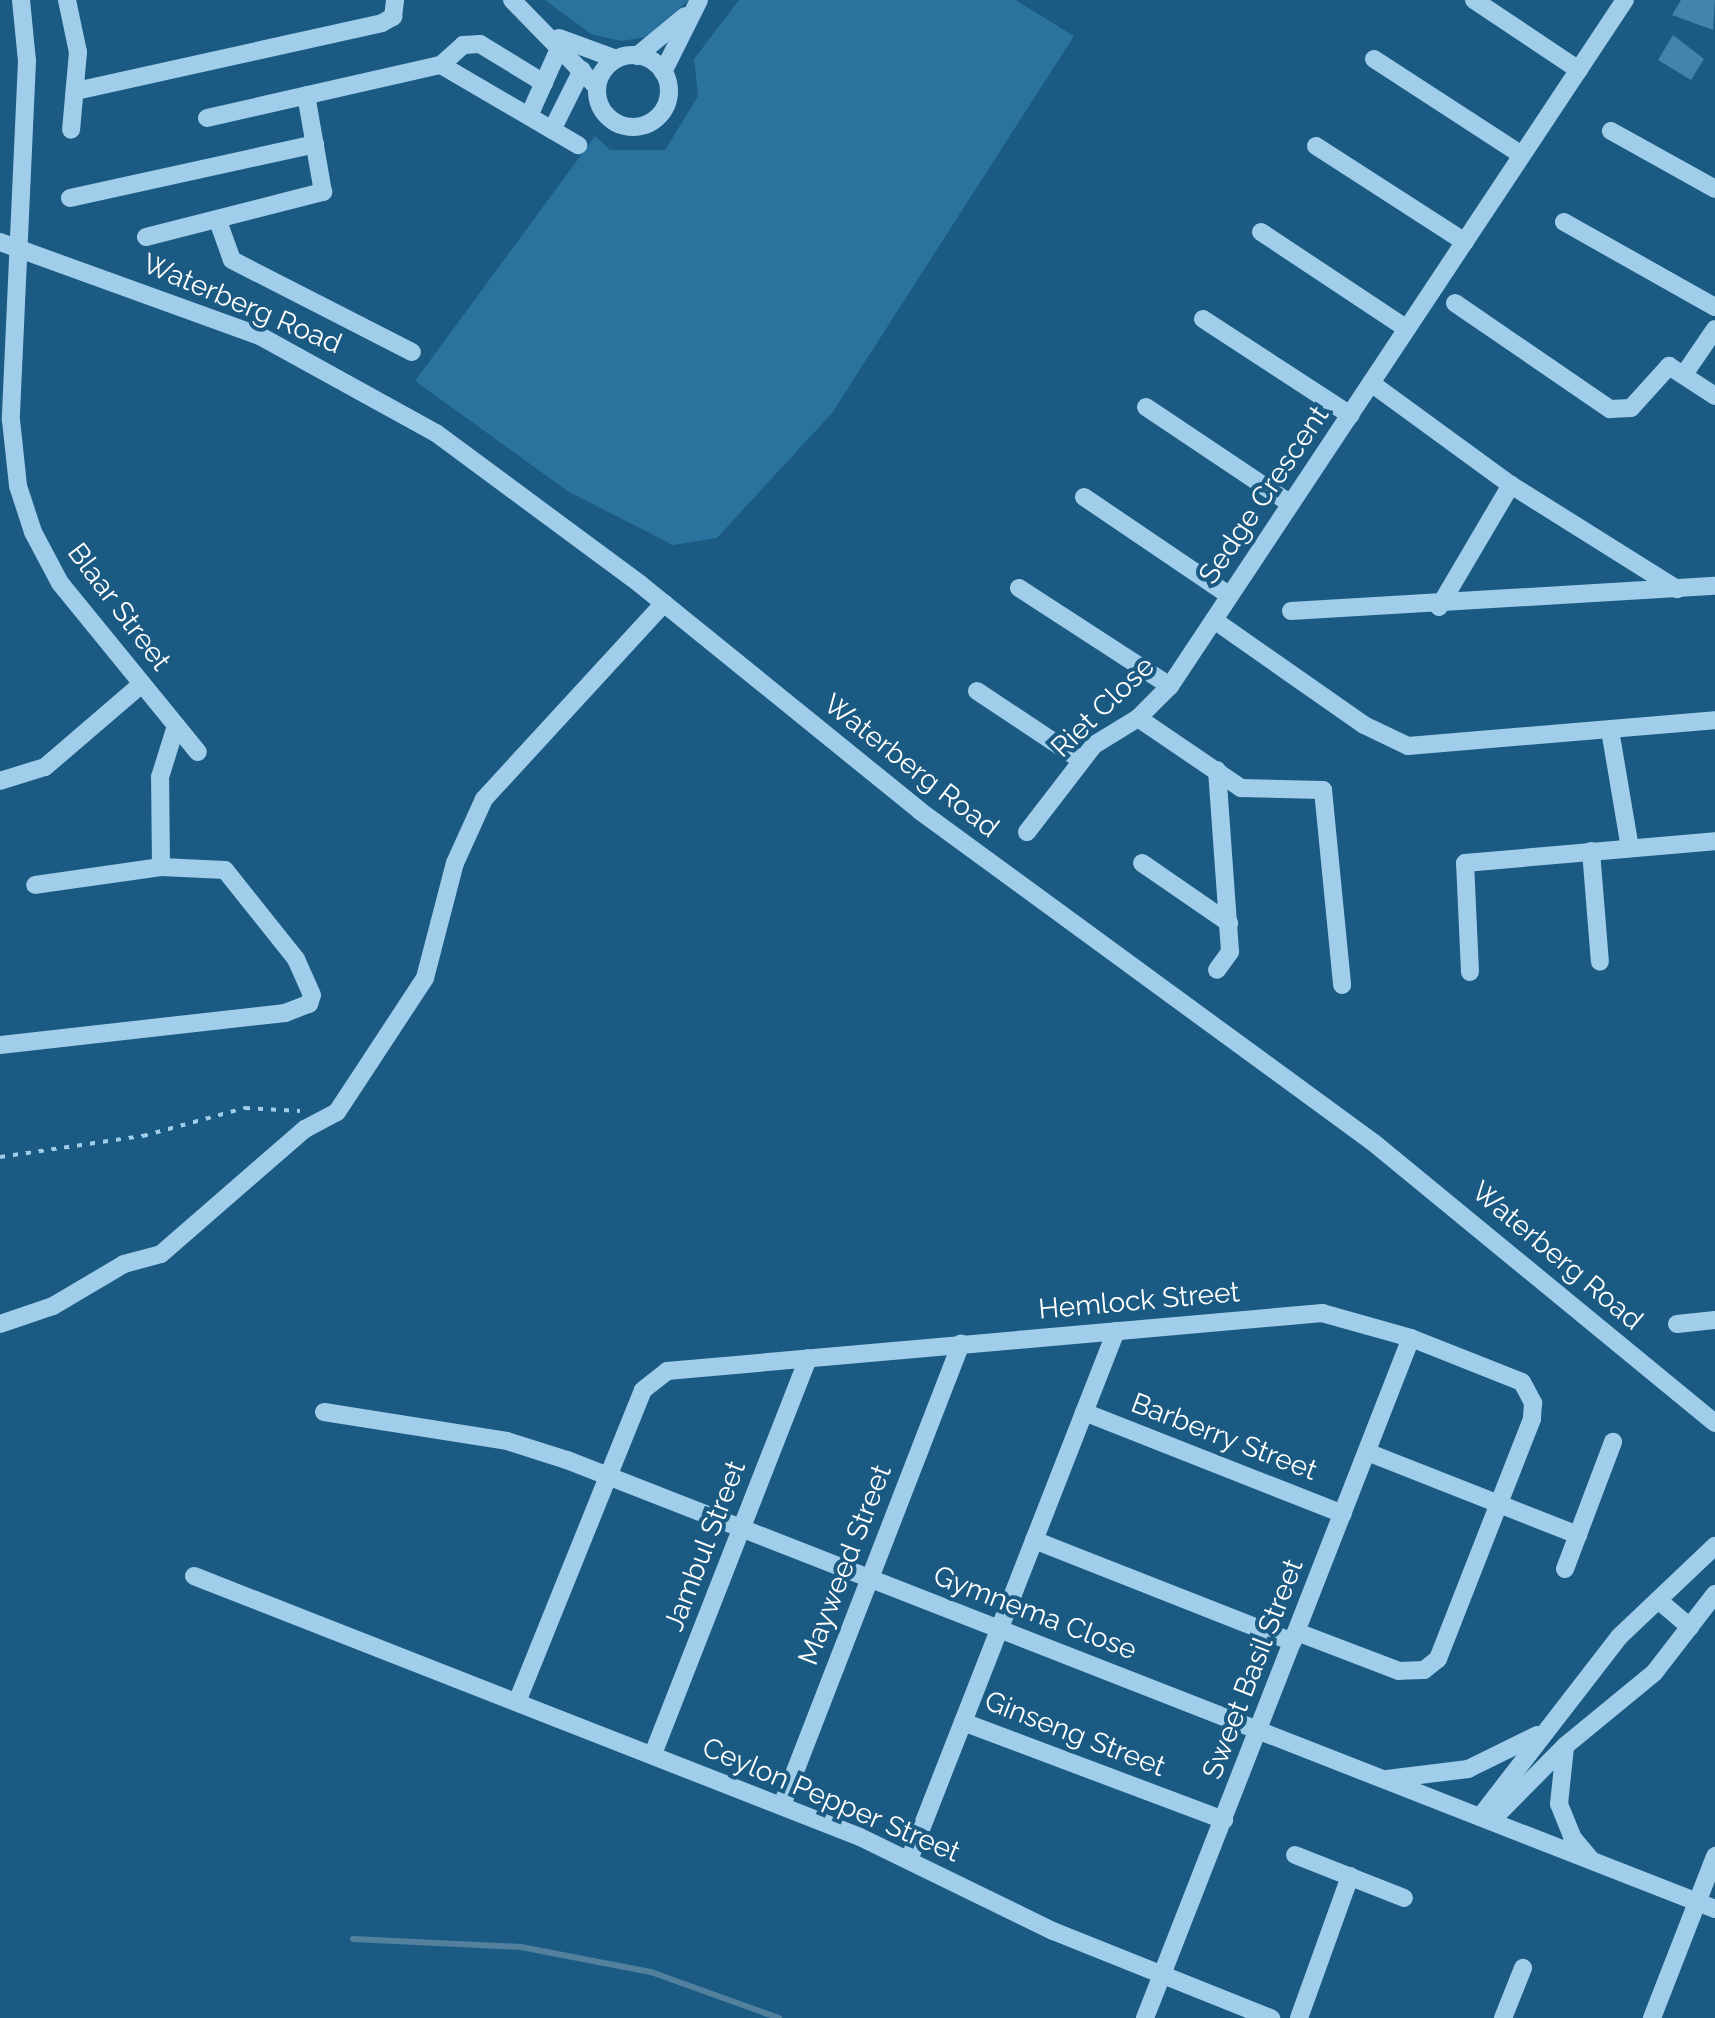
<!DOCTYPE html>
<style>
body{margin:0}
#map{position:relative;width:1715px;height:2018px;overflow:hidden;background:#1b5a82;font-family:Raleway,sans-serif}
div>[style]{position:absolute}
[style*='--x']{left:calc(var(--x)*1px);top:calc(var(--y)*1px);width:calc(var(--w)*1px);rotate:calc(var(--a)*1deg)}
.green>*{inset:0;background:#2a739f}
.stream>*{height:6px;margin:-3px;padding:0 3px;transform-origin:3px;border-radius:3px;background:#52809d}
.building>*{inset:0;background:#4484ac}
.path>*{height:4px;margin-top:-2px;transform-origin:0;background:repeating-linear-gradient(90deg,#a0ceea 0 5px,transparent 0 13px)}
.minor>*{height:18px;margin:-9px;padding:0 9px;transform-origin:9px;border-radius:9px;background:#a0ceea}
.minor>.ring{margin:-9px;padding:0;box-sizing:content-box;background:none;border:18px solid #a0ceea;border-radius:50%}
span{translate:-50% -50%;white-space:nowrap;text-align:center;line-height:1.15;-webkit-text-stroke:8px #1b5a82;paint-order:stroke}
.street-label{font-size:28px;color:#fff}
</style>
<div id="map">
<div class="green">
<div style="clip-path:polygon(545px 0,689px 0,646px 37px,621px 41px,591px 34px)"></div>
<div style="clip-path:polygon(739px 0,1015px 0,1074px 36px,832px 413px,717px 538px,673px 545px,569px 492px,415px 381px,595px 136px,610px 150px,665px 150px,698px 96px,694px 59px)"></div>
</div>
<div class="stream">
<div style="--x:353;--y:1939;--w:168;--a:2.7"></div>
<div style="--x:521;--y:1947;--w:132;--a:10.9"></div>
<div style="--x:651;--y:1972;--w:136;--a:19.8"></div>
</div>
<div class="building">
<div style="clip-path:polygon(1681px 0,1715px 0,1713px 30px,1672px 15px)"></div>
<div style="clip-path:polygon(1673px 35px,1704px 59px,1691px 80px,1658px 60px)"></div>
</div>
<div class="path">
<div style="--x:0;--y:1157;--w:145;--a:-8.4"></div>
<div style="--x:143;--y:1136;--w:106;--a:-15.4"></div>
<div style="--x:245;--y:1108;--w:55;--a:3.1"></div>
</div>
<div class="minor">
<div style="--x:21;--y:0;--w:61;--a:84.4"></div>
<div style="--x:27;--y:61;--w:359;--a:92.6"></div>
<div style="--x:11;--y:420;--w:66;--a:83.9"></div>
<div style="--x:18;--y:486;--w:48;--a:71.9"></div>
<div style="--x:33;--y:532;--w:58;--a:62.1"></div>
<div style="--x:60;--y:583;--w:218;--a:50.8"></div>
<div style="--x:67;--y:0;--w:53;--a:78.1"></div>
<div style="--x:78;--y:52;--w:78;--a:95.1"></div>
<div style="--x:512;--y:0;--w:122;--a:45.7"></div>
<div style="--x:1474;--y:0;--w:126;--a:33.7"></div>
<div style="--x:559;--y:38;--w:61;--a:20.2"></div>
<div class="ring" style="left:597px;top:55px;width:54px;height:54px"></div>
<div style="--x:637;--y:56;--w:62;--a:-39.8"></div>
<div style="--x:1374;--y:59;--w:176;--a:33"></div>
<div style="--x:441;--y:65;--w:30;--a:-42"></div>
<div style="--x:463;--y:45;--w:17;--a:-3"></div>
<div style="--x:480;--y:44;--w:75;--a:31.4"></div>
<div style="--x:663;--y:72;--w:80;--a:-63.4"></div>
<div style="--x:76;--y:91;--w:313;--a:-12.5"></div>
<div style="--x:382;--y:23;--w:13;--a:-29"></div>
<div style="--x:393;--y:17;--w:17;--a:-83"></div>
<div style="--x:529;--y:116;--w:79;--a:-66"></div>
<div style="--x:207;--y:118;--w:240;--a:-12.8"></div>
<div style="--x:441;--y:65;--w:159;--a:30.3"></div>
<div style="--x:552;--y:130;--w:67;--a:-63.4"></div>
<div style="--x:1611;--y:131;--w:119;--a:29.1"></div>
<div style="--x:1316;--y:146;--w:177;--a:32.8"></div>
<div style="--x:70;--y:198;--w:251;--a:-12.4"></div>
<div style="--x:218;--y:221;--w:41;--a:70.3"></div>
<div style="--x:232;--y:260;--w:202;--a:27.1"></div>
<div style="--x:1564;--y:222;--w:173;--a:29.4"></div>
<div style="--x:1261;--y:232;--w:175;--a:33.6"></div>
<div style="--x:146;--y:237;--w:183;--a:-14.3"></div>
<div style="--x:323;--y:192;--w:98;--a:-99.9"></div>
<div style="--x:0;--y:242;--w:276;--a:19.9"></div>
<div style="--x:260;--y:336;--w:201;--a:28.9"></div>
<div style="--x:436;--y:433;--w:254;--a:36.5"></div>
<div style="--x:640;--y:584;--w:360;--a:39"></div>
<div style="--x:920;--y:811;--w:562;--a:36.18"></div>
<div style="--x:1374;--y:1143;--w:441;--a:39.4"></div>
<div style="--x:1455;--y:303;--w:188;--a:34.4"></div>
<div style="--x:1610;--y:409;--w:21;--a:-3"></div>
<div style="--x:1631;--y:408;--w:57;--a:-47.9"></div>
<div style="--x:1669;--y:366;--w:55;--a:33.1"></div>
<div style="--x:1203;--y:319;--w:176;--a:33.1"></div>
<div style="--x:1685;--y:373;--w:53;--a:-55.7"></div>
<div style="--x:1371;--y:383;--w:173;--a:36.1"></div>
<div style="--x:1511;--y:485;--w:196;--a:32.1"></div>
<div style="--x:1146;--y:407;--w:174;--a:33.8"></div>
<div style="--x:1084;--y:497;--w:176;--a:34.1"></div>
<div style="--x:1019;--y:588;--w:180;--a:33"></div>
<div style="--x:1439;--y:607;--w:142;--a:-59.5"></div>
<div style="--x:1291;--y:611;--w:425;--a:-3.4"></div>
<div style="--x:1214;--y:620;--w:183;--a:35"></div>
<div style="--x:1364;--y:725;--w:49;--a:25.5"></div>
<div style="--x:1408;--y:746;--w:308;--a:-4.8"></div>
<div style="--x:977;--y:691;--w:125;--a:33.6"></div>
<div style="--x:1138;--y:718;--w:125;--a:34.2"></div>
<div style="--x:1241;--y:788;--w:82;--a:1.4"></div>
<div style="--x:1323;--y:790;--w:196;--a:84.4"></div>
<div style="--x:1610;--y:730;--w:120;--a:80.4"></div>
<div style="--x:1217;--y:770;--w:182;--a:85.9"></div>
<div style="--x:1230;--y:952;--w:22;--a:126"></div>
<div style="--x:0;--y:781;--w:47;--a:-17.3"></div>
<div style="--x:45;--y:767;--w:128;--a:-40.6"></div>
<div style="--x:1027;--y:832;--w:110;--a:-52.4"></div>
<div style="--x:1094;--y:745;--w:52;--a:-31.5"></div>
<div style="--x:1138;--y:718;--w:45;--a:-45"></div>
<div style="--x:1170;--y:686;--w:823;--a:-56.45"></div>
<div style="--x:1591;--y:851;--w:111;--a:85.4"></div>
<div style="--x:1142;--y:863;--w:106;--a:34.6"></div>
<div style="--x:161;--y:867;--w:90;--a:-90.6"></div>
<div style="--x:160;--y:777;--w:53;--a:-72.6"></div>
<div style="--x:1470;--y:972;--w:109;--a:-92.6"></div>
<div style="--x:1465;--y:863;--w:251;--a:-5"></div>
<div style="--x:0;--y:1045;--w:287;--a:-6.4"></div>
<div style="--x:285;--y:1013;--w:26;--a:-21"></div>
<div style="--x:309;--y:1004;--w:9;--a:-72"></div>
<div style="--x:312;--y:995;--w:39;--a:-114"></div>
<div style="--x:296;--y:959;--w:114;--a:-128.6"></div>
<div style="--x:225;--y:870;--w:64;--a:-177.3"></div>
<div style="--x:161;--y:867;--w:127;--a:171.9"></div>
<div style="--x:0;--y:1324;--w:56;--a:-18.8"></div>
<div style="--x:53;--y:1306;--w:82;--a:-30.6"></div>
<div style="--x:124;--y:1264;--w:38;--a:-15"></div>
<div style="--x:161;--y:1254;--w:191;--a:-41"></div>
<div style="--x:305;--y:1129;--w:36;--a:-28"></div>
<div style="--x:337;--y:1112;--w:160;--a:-56.7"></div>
<div style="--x:425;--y:978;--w:119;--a:-75.4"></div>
<div style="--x:455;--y:863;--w:70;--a:-65.6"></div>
<div style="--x:484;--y:799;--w:266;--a:-47.4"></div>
<div style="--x:1677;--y:1324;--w:38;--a:-6"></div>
<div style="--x:324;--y:1412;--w:185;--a:9"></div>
<div style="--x:507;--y:1441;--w:63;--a:17.6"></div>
<div style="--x:567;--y:1460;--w:1233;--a:21.36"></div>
<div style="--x:1084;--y:1412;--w:278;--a:21.5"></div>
<div style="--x:1367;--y:1452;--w:227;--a:21.5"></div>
<div style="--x:1034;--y:1540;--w:278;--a:21.5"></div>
<div style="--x:1565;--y:1569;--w:136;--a:-69.3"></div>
<div style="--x:194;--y:1576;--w:715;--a:21.4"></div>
<div style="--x:860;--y:1837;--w:215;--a:26"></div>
<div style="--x:1053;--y:1931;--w:235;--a:21.8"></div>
<div style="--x:1658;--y:1600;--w:42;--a:40.2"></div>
<div style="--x:517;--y:1702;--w:336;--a:-68"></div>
<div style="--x:643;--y:1390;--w:31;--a:-38"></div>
<div style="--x:667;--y:1371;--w:658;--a:-5.06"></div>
<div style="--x:1322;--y:1313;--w:92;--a:15.7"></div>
<div style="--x:1411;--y:1338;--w:119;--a:21.6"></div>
<div style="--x:1522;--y:1382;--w:24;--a:62"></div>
<div style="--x:1533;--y:1403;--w:16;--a:94"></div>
<div style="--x:1532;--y:1419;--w:258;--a:111.4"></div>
<div style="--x:1438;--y:1659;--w:18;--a:142"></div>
<div style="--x:1424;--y:1670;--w:25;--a:178"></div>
<div style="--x:1399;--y:1671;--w:109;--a:-159.1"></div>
<div style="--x:963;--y:1722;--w:279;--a:20.6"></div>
<div style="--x:1565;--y:1747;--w:57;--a:96"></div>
<div style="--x:1559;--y:1804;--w:35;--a:68"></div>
<div style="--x:1572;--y:1837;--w:30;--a:50"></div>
<div style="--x:653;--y:1754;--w:425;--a:-68.6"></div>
<div style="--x:1387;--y:1779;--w:82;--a:-7"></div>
<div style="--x:1468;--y:1769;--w:77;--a:-26.2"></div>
<div style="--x:782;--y:1805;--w:495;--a:-68.8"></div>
<div style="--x:1480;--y:1817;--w:229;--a:-52.3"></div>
<div style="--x:1620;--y:1636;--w:131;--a:-43.5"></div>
<div style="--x:1491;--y:1821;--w:105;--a:-45.4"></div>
<div style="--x:1565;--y:1746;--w:115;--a:-39.4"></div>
<div style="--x:1654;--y:1673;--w:100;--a:-52.3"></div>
<div style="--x:1295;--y:1855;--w:117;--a:21.5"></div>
<div style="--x:909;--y:1860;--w:568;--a:-68.63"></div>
<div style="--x:1145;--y:2018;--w:730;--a:-68.64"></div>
<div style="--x:1299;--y:2018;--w:151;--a:-70.2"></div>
<div style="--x:1503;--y:2018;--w:54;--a:-68.2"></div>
<div style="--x:1652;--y:2018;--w:174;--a:-68.7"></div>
</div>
<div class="street-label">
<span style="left:242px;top:304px;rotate:23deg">Waterberg Road</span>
<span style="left:1264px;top:495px;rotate:-56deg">Sedge Crescent</span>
<span style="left:119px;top:607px;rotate:53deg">Blaar Street</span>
<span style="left:1103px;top:707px;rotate:-44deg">Riet Close</span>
<span style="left:911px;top:766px;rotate:38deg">Waterberg Road</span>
<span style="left:1557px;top:1256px;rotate:40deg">Waterberg Road</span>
<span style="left:1139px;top:1301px;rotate:-5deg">Hemlock Street</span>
<span style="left:1224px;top:1437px;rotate:21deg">Barberry Street</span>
<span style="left:705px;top:1546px;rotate:-69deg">Jambul Street</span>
<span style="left:845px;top:1565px;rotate:-69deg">Mayweed Street</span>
<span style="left:1035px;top:1613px;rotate:21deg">Gymnema Close</span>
<span style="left:1253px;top:1669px;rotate:-69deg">Sweet Basil Street</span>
<span style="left:1075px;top:1734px;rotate:21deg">Ginseng Street</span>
<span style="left:831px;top:1800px;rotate:23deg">Ceylon Pepper Street</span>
</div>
</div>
